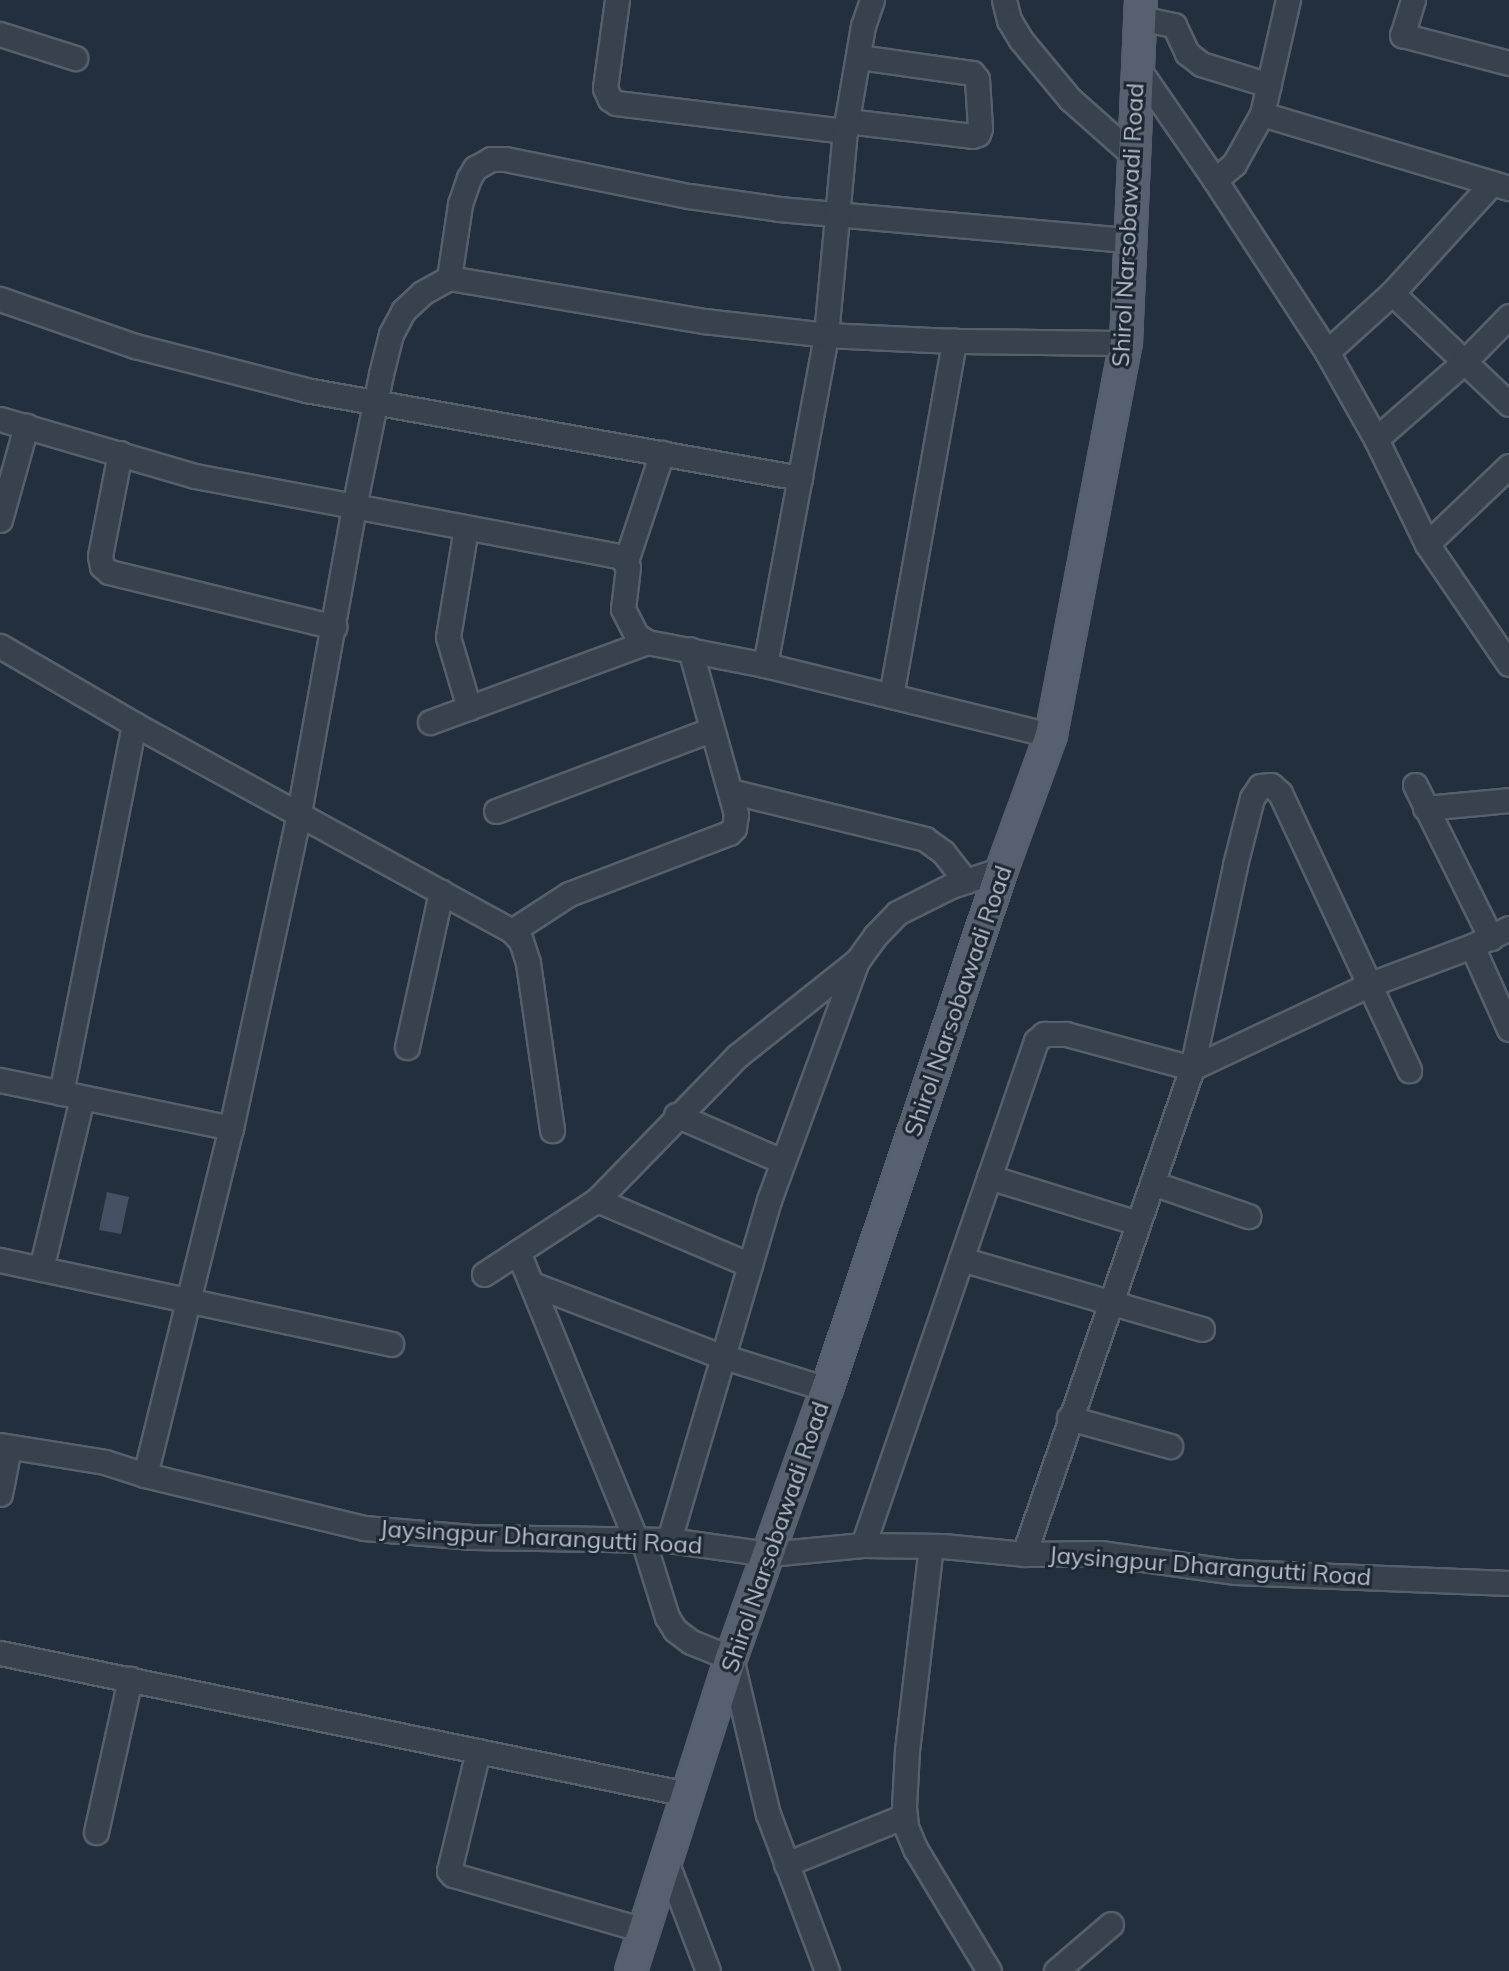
<!DOCTYPE html>
<style>
body{margin:0}
#map{position:relative;width:1509px;height:1971px;overflow:hidden;background:#242f3e;font-family:Mulish,sans-serif}
div>[style]{position:absolute}
[style*='--x']{left:calc(var(--x)*1px);top:calc(var(--y)*1px);width:calc(var(--w)*1px);rotate:calc(var(--a)*1deg)}
.building>*{inset:0;background:#455162}
.roads{filter:drop-shadow(2px 0 #565f6c) drop-shadow(-2px 0 #565f6c) drop-shadow(0 2px #565f6c) drop-shadow(0 -2px #565f6c)}
.minor>*{height:23px;margin:-11.5px;padding:0 11.5px;transform-origin:11.5px;border-radius:11.5px;background:#38414e}
.major>*{height:30px;margin:-15px;padding:0 15px;transform-origin:15px;border-radius:15px;background:#56606e}
span{translate:-50% -50%;white-space:nowrap;text-align:center;line-height:1.15;-webkit-text-stroke:6px #1d2633;paint-order:stroke}
.street-label{font-size:24px;color:#b4bcc9}
</style>
<div id="map">
<div class="building">
<div style="clip-path:polygon(107px 1192px,129px 1197px,121px 1234px,99px 1230px)"></div>
</div>
<div class="roads">
<div class="minor">
<div style="--x:617;--y:0;--w:89;--a:97.8"></div>
<div style="--x:605;--y:88;--w:12;--a:66"></div>
<div style="--x:610;--y:99;--w:7;--a:34"></div>
<div style="--x:616;--y:103;--w:231;--a:7"></div>
<div style="--x:1004;--y:0;--w:21;--a:76"></div>
<div style="--x:1009;--y:20;--w:23;--a:59"></div>
<div style="--x:1021;--y:40;--w:77;--a:50.3"></div>
<div style="--x:1070;--y:99;--w:84;--a:41.6"></div>
<div style="--x:1413;--y:0;--w:37;--a:107"></div>
<div style="--x:1402;--y:35;--w:111;--a:14.7"></div>
<div style="--x:1140;--y:18;--w:35;--a:12"></div>
<div style="--x:1174;--y:25;--w:31;--a:65"></div>
<div style="--x:1187;--y:53;--w:18;--a:38"></div>
<div style="--x:1201;--y:64;--w:71;--a:17.2"></div>
<div style="--x:0;--y:34;--w:79;--a:17.7"></div>
<div style="--x:1137;--y:67;--w:137;--a:55.4"></div>
<div style="--x:1215;--y:180;--w:205;--a:56.9"></div>
<div style="--x:1327;--y:352;--w:100;--a:60.6"></div>
<div style="--x:1376;--y:439;--w:117;--a:64.1"></div>
<div style="--x:1427;--y:544;--w:145;--a:55.7"></div>
<div style="--x:1262;--y:114;--w:258;--a:16.7"></div>
<div style="--x:847;--y:121;--w:126;--a:6.8"></div>
<div style="--x:972;--y:136;--w:6;--a:-18"></div>
<div style="--x:978;--y:134;--w:6;--a:-72"></div>
<div style="--x:980;--y:128;--w:49;--a:-93.5"></div>
<div style="--x:977;--y:79;--w:8;--a:-130"></div>
<div style="--x:972;--y:73;--w:114;--a:-171.9"></div>
<div style="--x:1215;--y:180;--w:25;--a:-40"></div>
<div style="--x:1234;--y:164;--w:57;--a:-60.8"></div>
<div style="--x:1262;--y:114;--w:117;--a:-77.2"></div>
<div style="--x:449;--y:278;--w:75;--a:-81.5"></div>
<div style="--x:460;--y:204;--w:28;--a:-71"></div>
<div style="--x:469;--y:178;--w:12;--a:-59"></div>
<div style="--x:475;--y:168;--w:18;--a:-29"></div>
<div style="--x:491;--y:159;--w:14;--a:0"></div>
<div style="--x:505;--y:159;--w:188;--a:11.4"></div>
<div style="--x:689;--y:196;--w:91;--a:8.2"></div>
<div style="--x:779;--y:209;--w:351;--a:5.1"></div>
<div style="--x:1392;--y:293;--w:161;--a:43.5"></div>
<div style="--x:0;--y:299;--w:143;--a:19.2"></div>
<div style="--x:135;--y:346;--w:177;--a:14.4"></div>
<div style="--x:306;--y:390;--w:502;--a:10.1"></div>
<div style="--x:1327;--y:352;--w:88;--a:-42.2"></div>
<div style="--x:1392;--y:293;--w:149;--a:-47.7"></div>
<div style="--x:0;--y:419;--w:203;--a:16.3"></div>
<div style="--x:195;--y:476;--w:425;--a:10.7"></div>
<div style="--x:613;--y:555;--w:8;--a:14"></div>
<div style="--x:621;--y:557;--w:12;--a:55"></div>
<div style="--x:628;--y:567;--w:42;--a:96.8"></div>
<div style="--x:623;--y:609;--w:29;--a:63"></div>
<div style="--x:636;--y:635;--w:13;--a:32"></div>
<div style="--x:647;--y:642;--w:120;--a:11"></div>
<div style="--x:765;--y:665;--w:294;--a:13.8"></div>
<div style="--x:1376;--y:439;--w:118;--a:-41.2"></div>
<div style="--x:1465;--y:361;--w:63;--a:-45.6"></div>
<div style="--x:120;--y:453;--w:105;--a:101"></div>
<div style="--x:100;--y:556;--w:10;--a:79"></div>
<div style="--x:102;--y:566;--w:9;--a:41"></div>
<div style="--x:109;--y:572;--w:232;--a:13.7"></div>
<div style="--x:0;--y:520;--w:98;--a:-74.5"></div>
<div style="--x:466;--y:528;--w:110;--a:99.4"></div>
<div style="--x:448;--y:637;--w:74;--a:73.5"></div>
<div style="--x:1427;--y:544;--w:113;--a:-43.6"></div>
<div style="--x:626;--y:561;--w:114;--a:-71.6"></div>
<div style="--x:0;--y:646;--w:155;--a:30.2"></div>
<div style="--x:134;--y:724;--w:431;--a:28.7"></div>
<div style="--x:512;--y:931;--w:13;--a:48"></div>
<div style="--x:521;--y:941;--w:23;--a:72"></div>
<div style="--x:528;--y:963;--w:169;--a:81.8"></div>
<div style="--x:765;--y:665;--w:336;--a:-79.5"></div>
<div style="--x:826;--y:335;--w:205;--a:-84.7"></div>
<div style="--x:845;--y:131;--w:107;--a:-80.3"></div>
<div style="--x:863;--y:26;--w:28;--a:-71"></div>
<div style="--x:891;--y:696;--w:361;--a:-79.9"></div>
<div style="--x:430;--y:722;--w:231;--a:-20.2"></div>
<div style="--x:1415;--y:785;--w:171;--a:63.6"></div>
<div style="--x:730;--y:791;--w:201;--a:13.8"></div>
<div style="--x:925;--y:839;--w:22;--a:36"></div>
<div style="--x:943;--y:852;--w:37;--a:52"></div>
<div style="--x:1425;--y:808;--w:84;--a:-5.4"></div>
<div style="--x:496;--y:811;--w:229;--a:-20.7"></div>
<div style="--x:512;--y:931;--w:68;--a:-33"></div>
<div style="--x:569;--y:894;--w:171;--a:-20.9"></div>
<div style="--x:729;--y:833;--w:7;--a:-45"></div>
<div style="--x:734;--y:828;--w:14;--a:-82"></div>
<div style="--x:736;--y:814;--w:171;--a:-105.6"></div>
<div style="--x:1472;--y:946;--w:91;--a:66"></div>
<div style="--x:407;--y:1047;--w:159;--a:-77.6"></div>
<div style="--x:0;--y:1080;--w:236;--a:11.7"></div>
<div style="--x:61;--y:1093;--w:376;--a:-78.8"></div>
<div style="--x:676;--y:1115;--w:116;--a:23.5"></div>
<div style="--x:989;--y:1177;--w:156;--a:17.2"></div>
<div style="--x:1152;--y:1183;--w:102;--a:19"></div>
<div style="--x:597;--y:1200;--w:166;--a:23"></div>
<div style="--x:518;--y:1252;--w:311;--a:67.7"></div>
<div style="--x:961;--y:1259;--w:251;--a:16.2"></div>
<div style="--x:0;--y:1260;--w:400;--a:12.1"></div>
<div style="--x:41;--y:1269;--w:176;--a:-76.5"></div>
<div style="--x:484;--y:1274;--w:135;--a:-33.2"></div>
<div style="--x:597;--y:1200;--w:201;--a:-45.8"></div>
<div style="--x:737;--y:1056;--w:153;--a:-38.4"></div>
<div style="--x:532;--y:1284;--w:202;--a:20.9"></div>
<div style="--x:721;--y:1356;--w:111;--a:17.3"></div>
<div style="--x:1069;--y:1418;--w:105;--a:15.5"></div>
<div style="--x:0;--y:1445;--w:106;--a:9.2"></div>
<div style="--x:105;--y:1462;--w:42;--a:18"></div>
<div style="--x:145;--y:1475;--w:225;--a:13.6"></div>
<div style="--x:364;--y:1528;--w:108;--a:4.8"></div>
<div style="--x:472;--y:1537;--w:197;--a:0.9"></div>
<div style="--x:669;--y:1540;--w:101;--a:8"></div>
<div style="--x:769;--y:1554;--w:94;--a:-5.5"></div>
<div style="--x:863;--y:1545;--w:80;--a:0.7"></div>
<div style="--x:943;--y:1546;--w:81;--a:5.6"></div>
<div style="--x:1024;--y:1554;--w:76;--a:-0.8"></div>
<div style="--x:1100;--y:1553;--w:137;--a:8"></div>
<div style="--x:1236;--y:1572;--w:273;--a:2.3"></div>
<div style="--x:145;--y:1475;--w:357;--a:-76.1"></div>
<div style="--x:231;--y:1128;--w:322;--a:-77.8"></div>
<div style="--x:299;--y:813;--w:311;--a:-79.8"></div>
<div style="--x:354;--y:507;--w:136;--a:-78.5"></div>
<div style="--x:381;--y:374;--w:41;--a:-76"></div>
<div style="--x:391;--y:334;--w:26;--a:-62"></div>
<div style="--x:403;--y:311;--w:26;--a:-43"></div>
<div style="--x:422;--y:293;--w:31;--a:-29"></div>
<div style="--x:449;--y:278;--w:259;--a:9.6"></div>
<div style="--x:704;--y:321;--w:123;--a:6.5"></div>
<div style="--x:826;--y:335;--w:128;--a:2.7"></div>
<div style="--x:954;--y:341;--w:172;--a:0.7"></div>
<div style="--x:0;--y:1494;--w:47;--a:-78.9"></div>
<div style="--x:643;--y:1540;--w:81;--a:72.7"></div>
<div style="--x:667;--y:1617;--w:15;--a:58"></div>
<div style="--x:675;--y:1630;--w:20;--a:37"></div>
<div style="--x:691;--y:1642;--w:43;--a:21.8"></div>
<div style="--x:731;--y:1658;--w:160;--a:76.7"></div>
<div style="--x:768;--y:1814;--w:168;--a:69.4"></div>
<div style="--x:669;--y:1540;--w:354;--a:-73.6"></div>
<div style="--x:769;--y:1200;--w:255;--a:-69.8"></div>
<div style="--x:857;--y:961;--w:31;--a:-54"></div>
<div style="--x:875;--y:936;--w:32;--a:-46"></div>
<div style="--x:897;--y:913;--w:60;--a:-26.6"></div>
<div style="--x:951;--y:886;--w:54;--a:-18.4"></div>
<div style="--x:863;--y:1545;--w:533;--a:-71.06"></div>
<div style="--x:1036;--y:1041;--w:11;--a:-41"></div>
<div style="--x:1044;--y:1034;--w:22;--a:0"></div>
<div style="--x:1066;--y:1034;--w:131;--a:15.1"></div>
<div style="--x:1192;--y:1068;--w:208;--a:-78"></div>
<div style="--x:1235;--y:865;--w:69;--a:-75.8"></div>
<div style="--x:1252;--y:798;--w:14;--a:-56"></div>
<div style="--x:1260;--y:786;--w:11;--a:-5"></div>
<div style="--x:1271;--y:785;--w:12;--a:42"></div>
<div style="--x:1280;--y:793;--w:306;--a:65"></div>
<div style="--x:931;--y:1546;--w:205;--a:96.7"></div>
<div style="--x:907;--y:1750;--w:57;--a:93"></div>
<div style="--x:904;--y:1807;--w:20;--a:84"></div>
<div style="--x:906;--y:1827;--w:25;--a:67"></div>
<div style="--x:916;--y:1850;--w:141;--a:58.9"></div>
<div style="--x:1024;--y:1554;--w:514;--a:-70.93"></div>
<div style="--x:1192;--y:1068;--w:195;--a:-25.2"></div>
<div style="--x:1368;--y:985;--w:111;--a:-20.6"></div>
<div style="--x:1472;--y:946;--w:41;--a:-25.9"></div>
<div style="--x:0;--y:1653;--w:701;--a:11.6"></div>
<div style="--x:478;--y:1751;--w:123;--a:103.6"></div>
<div style="--x:449;--y:1871;--w:6;--a:45"></div>
<div style="--x:453;--y:1875;--w:199;--a:16.1"></div>
<div style="--x:96;--y:1832;--w:157;--a:-77.5"></div>
<div style="--x:666;--y:1861;--w:118;--a:69.1"></div>
<div style="--x:786;--y:1864;--w:128;--a:-22"></div>
<div style="--x:1056;--y:1971;--w:72;--a:-40.5"></div>
</div>
<div class="major">
<div style="--x:631;--y:1971;--w:329;--a:-72.3"></div>
<div style="--x:731;--y:1658;--w:286;--a:-70.4"></div>
<div style="--x:827;--y:1389;--w:549;--a:-71.4"></div>
<div style="--x:1002;--y:869;--w:143;--a:-69.9"></div>
<div style="--x:1051;--y:735;--w:399;--a:-79.2"></div>
<div style="--x:1126;--y:343;--w:343;--a:-87.5"></div>
</div>
</div>
<div class="street-label">
<span style="left:1128px;top:225px;rotate:-87deg">Shirol Narsobawadi Road</span>
<span style="left:958px;top:1001px;rotate:-71deg">Shirol Narsobawadi Road</span>
<span style="left:541px;top:1537px;rotate:3deg">Jaysingpur Dharangutti Road</span>
<span style="left:775px;top:1537px;rotate:-71deg">Shirol Narsobawadi Road</span>
<span style="left:1210px;top:1566px;rotate:4deg">Jaysingpur Dharangutti Road</span>
</div>
</div>
